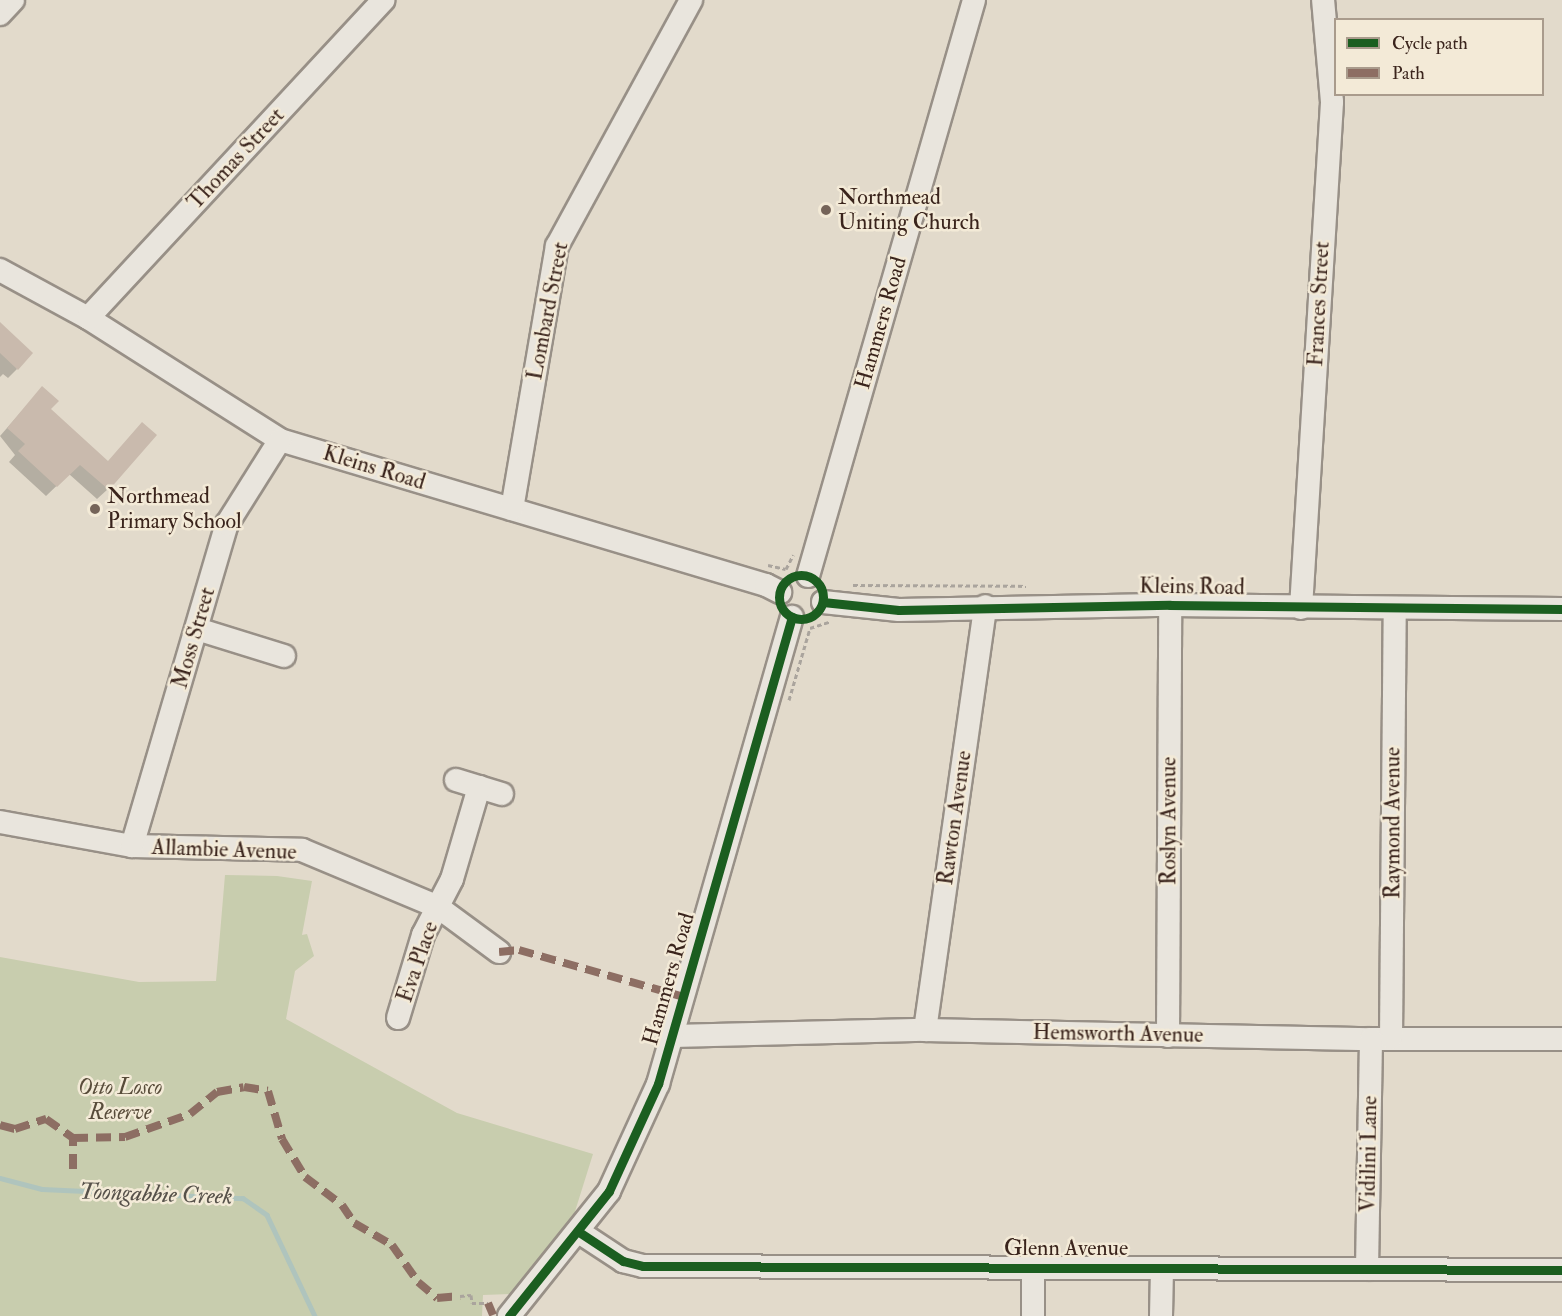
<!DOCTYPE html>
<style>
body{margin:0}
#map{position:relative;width:1562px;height:1316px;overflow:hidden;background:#e2dacb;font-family:"IM FELL Double Pica",serif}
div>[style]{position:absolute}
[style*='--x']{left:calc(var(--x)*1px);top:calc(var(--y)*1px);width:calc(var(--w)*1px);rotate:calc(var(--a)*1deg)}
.green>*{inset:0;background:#c8cdae}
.shadow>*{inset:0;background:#0003}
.stream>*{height:4.5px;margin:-2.25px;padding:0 2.25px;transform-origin:2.25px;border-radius:2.25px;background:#afc4bd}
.building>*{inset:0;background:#c9baad}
.path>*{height:3px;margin-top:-1.5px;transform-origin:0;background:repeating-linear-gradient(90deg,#aaa49d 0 4.5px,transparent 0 7.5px)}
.roads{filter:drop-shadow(2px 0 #989087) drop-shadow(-2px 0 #989087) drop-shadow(0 2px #989087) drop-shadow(0 -2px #989087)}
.minor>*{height:22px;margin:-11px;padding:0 11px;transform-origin:11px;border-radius:11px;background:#e9e5dd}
.quiet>*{height:8px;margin-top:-4px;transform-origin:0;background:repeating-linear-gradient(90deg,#8d6e63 0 15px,transparent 0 23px)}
.cycleway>*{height:9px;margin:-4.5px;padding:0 4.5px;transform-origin:4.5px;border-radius:4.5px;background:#1b5e20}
.cycleway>.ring{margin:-4.5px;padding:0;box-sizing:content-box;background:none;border:9px solid #1b5e20;border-radius:50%}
.dots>*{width:16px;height:16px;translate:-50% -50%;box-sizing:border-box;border:3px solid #f3ead7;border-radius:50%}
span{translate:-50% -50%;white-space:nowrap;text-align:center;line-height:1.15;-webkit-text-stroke:5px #f3ead7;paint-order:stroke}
.street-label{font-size:22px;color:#3a241c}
.poi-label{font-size:22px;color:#3a241c}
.left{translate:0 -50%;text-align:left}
.park-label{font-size:22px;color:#584c3a;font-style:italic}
.water-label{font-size:24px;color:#56514a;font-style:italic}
.legend{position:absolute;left:1334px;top:18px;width:210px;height:78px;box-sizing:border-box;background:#f3ead7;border:2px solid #a99b8c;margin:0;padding:8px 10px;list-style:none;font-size:18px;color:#3a241c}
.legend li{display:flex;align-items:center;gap:12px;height:30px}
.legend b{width:30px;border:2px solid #a99b8c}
</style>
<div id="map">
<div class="green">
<div style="clip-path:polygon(225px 875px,277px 876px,312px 881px,302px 935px,307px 934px,314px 956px,295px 971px,286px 1019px,457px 1113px,593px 1154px,572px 1221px,536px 1272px,512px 1294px,483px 1295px,482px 1316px,0 1316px,0 957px,139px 982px,216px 981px)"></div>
</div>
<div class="shadow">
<div style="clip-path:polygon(0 324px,17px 369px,8px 378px,3px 374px,0 377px)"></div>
<div style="clip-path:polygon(42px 388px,49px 410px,108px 489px,97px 499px,69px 474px,46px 496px,9px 462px,15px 455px,0 436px)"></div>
</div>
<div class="stream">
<div style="--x:0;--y:1178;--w:43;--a:14.7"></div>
<div style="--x:42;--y:1189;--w:201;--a:2.6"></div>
<div style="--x:243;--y:1198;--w:29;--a:35"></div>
<div style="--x:267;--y:1215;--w:112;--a:64.6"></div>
</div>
<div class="building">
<div style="clip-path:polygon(0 322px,33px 353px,18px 370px,0 353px)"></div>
<div style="clip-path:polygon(42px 386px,59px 401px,51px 409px,108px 461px,142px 422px,157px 435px,109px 490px,80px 465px,57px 487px,18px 451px,25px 444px,7px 428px)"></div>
</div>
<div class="path">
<div style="--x:768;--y:565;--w:18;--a:13"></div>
<div style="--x:786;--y:569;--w:16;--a:-63"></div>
<div style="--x:853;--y:585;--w:173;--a:0.3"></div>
<div style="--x:789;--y:700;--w:75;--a:-73.7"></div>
<div style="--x:810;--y:628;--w:20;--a:-18"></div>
<div style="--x:460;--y:1296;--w:11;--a:-5"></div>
<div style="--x:471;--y:1295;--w:8;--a:83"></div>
<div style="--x:472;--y:1303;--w:16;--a:0"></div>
</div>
<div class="roads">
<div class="minor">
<div style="--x:0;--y:14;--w:19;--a:-47"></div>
<div style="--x:0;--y:270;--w:100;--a:28.6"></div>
<div style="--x:88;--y:318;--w:227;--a:32.4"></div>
<div style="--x:280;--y:440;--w:507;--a:16.61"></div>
<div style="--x:766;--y:585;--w:16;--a:27"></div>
<div style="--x:88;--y:318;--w:434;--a:-47.1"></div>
<div style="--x:512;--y:509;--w:267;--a:-80.3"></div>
<div style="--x:557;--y:246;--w:280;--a:-61.4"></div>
<div style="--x:808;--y:576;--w:599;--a:-73.92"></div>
<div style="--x:823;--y:602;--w:76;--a:6"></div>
<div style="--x:899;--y:610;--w:271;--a:-1.1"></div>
<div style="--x:1170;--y:605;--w:392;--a:0.6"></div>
<div style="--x:1301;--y:608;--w:507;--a:-86.49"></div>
<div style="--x:1332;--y:102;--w:102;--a:-95"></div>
<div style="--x:197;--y:629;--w:91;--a:17.2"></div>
<div style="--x:456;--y:780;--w:48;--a:16.9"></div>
<div style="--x:0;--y:822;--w:134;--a:10.3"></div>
<div style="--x:132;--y:846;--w:170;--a:1.3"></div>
<div style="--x:302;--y:850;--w:147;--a:22.7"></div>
<div style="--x:438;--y:907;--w:76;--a:36.4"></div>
<div style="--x:132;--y:846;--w:336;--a:-73.6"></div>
<div style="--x:227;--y:524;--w:99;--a:-57.8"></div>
<div style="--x:398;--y:1018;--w:87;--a:-73.2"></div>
<div style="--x:423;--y:935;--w:63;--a:-62.6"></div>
<div style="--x:452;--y:879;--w:96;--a:-73.6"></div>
<div style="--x:925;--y:1030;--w:428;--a:-81.9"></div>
<div style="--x:673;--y:1036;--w:252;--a:-1.4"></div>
<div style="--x:925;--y:1030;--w:446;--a:1.2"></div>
<div style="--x:1371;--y:1039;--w:191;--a:0"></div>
<div style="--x:1168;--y:1036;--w:431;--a:-89.7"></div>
<div style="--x:1391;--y:1038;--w:429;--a:-89.5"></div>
<div style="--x:579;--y:1232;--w:53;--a:33.4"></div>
<div style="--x:623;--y:1261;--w:21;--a:14"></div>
<div style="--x:643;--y:1266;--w:919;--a:0.25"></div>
<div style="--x:1367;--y:1269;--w:230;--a:-89"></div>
<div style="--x:509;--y:1316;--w:160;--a:-51.3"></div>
<div style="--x:609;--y:1191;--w:118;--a:-65.4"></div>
<div style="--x:658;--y:1084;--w:486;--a:-74"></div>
<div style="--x:1033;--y:1316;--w:48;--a:-90"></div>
<div style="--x:1161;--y:1316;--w:47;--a:-88.8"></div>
</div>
</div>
<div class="quiet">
<div style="--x:499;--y:952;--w:20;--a:-6"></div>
<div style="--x:519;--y:950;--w:172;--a:15.9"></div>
<div style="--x:0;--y:1125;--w:16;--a:15"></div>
<div style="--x:15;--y:1129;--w:33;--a:-18"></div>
<div style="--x:46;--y:1119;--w:33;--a:35"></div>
<div style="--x:73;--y:1138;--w:52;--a:-1.1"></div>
<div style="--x:125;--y:1137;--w:69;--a:-19.5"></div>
<div style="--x:190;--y:1114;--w:35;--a:-39"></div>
<div style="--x:217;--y:1092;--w:27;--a:-10"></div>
<div style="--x:244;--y:1087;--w:24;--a:9"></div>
<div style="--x:268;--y:1091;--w:50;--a:73.7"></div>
<div style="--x:282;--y:1139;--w:44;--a:58.8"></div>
<div style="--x:305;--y:1177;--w:46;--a:37.1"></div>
<div style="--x:342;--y:1205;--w:22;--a:56"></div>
<div style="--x:354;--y:1223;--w:44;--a:30.1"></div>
<div style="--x:392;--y:1245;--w:45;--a:54.9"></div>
<div style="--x:418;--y:1282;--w:25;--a:40"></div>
<div style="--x:437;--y:1298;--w:23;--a:-5"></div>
<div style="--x:73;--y:1169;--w:31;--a:-90"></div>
<div style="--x:488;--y:1303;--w:13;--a:67"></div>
</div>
<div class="cycleway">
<div class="ring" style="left:779px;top:575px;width:35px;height:35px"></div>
<div style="--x:823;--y:602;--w:76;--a:6"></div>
<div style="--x:899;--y:610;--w:271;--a:-1.1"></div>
<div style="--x:1170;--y:605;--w:392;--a:0.6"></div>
<div style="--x:579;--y:1232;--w:53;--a:33.4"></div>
<div style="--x:623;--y:1261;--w:21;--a:14"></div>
<div style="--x:643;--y:1266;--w:919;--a:0.25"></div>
<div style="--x:509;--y:1316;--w:160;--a:-51.3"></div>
<div style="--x:609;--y:1191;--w:118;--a:-65.4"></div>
<div style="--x:658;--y:1084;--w:486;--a:-74"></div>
</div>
<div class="dots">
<div style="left:826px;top:210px;background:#756459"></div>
<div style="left:95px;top:509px;background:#756459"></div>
</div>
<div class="street-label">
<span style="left:236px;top:159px;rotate:-47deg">Thomas Street</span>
<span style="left:1319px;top:304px;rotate:-87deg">Frances Street</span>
<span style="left:548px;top:311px;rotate:-79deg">Lombard Street</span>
<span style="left:881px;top:323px;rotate:-74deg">Hammers Road</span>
<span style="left:374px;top:468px;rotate:17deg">Kleins Road</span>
<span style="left:1192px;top:587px;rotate:1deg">Kleins Road</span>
<span style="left:194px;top:638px;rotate:-74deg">Moss Street</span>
<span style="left:955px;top:818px;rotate:-82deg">Rawton Avenue</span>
<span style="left:1169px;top:821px;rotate:-90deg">Roslyn Avenue</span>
<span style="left:1393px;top:823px;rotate:-90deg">Raymond Avenue</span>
<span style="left:224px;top:850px;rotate:2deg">Allambie Avenue</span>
<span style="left:418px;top:962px;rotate:-71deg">Eva Place</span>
<span style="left:669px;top:979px;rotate:-74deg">Hammers Road</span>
<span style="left:1118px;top:1034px;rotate:1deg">Hemsworth Avenue</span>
<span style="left:1369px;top:1154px;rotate:-89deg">Vidilini Lane</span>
<span style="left:1066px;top:1249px">Glenn Avenue</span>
</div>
<div class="poi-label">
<span class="left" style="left:838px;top:210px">Northmead<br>Uniting Church</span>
<span class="left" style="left:107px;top:509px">Northmead<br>Primary School</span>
</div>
<div class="park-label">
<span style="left:120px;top:1100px">Otto Losco<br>Reserve</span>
</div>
<div class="water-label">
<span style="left:156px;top:1194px;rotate:2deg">Toongabbie Creek</span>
</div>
<ul class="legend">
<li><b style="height:8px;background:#1b5e20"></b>Cycle path</li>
<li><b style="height:8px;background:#8d6e63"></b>Path</li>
</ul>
</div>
